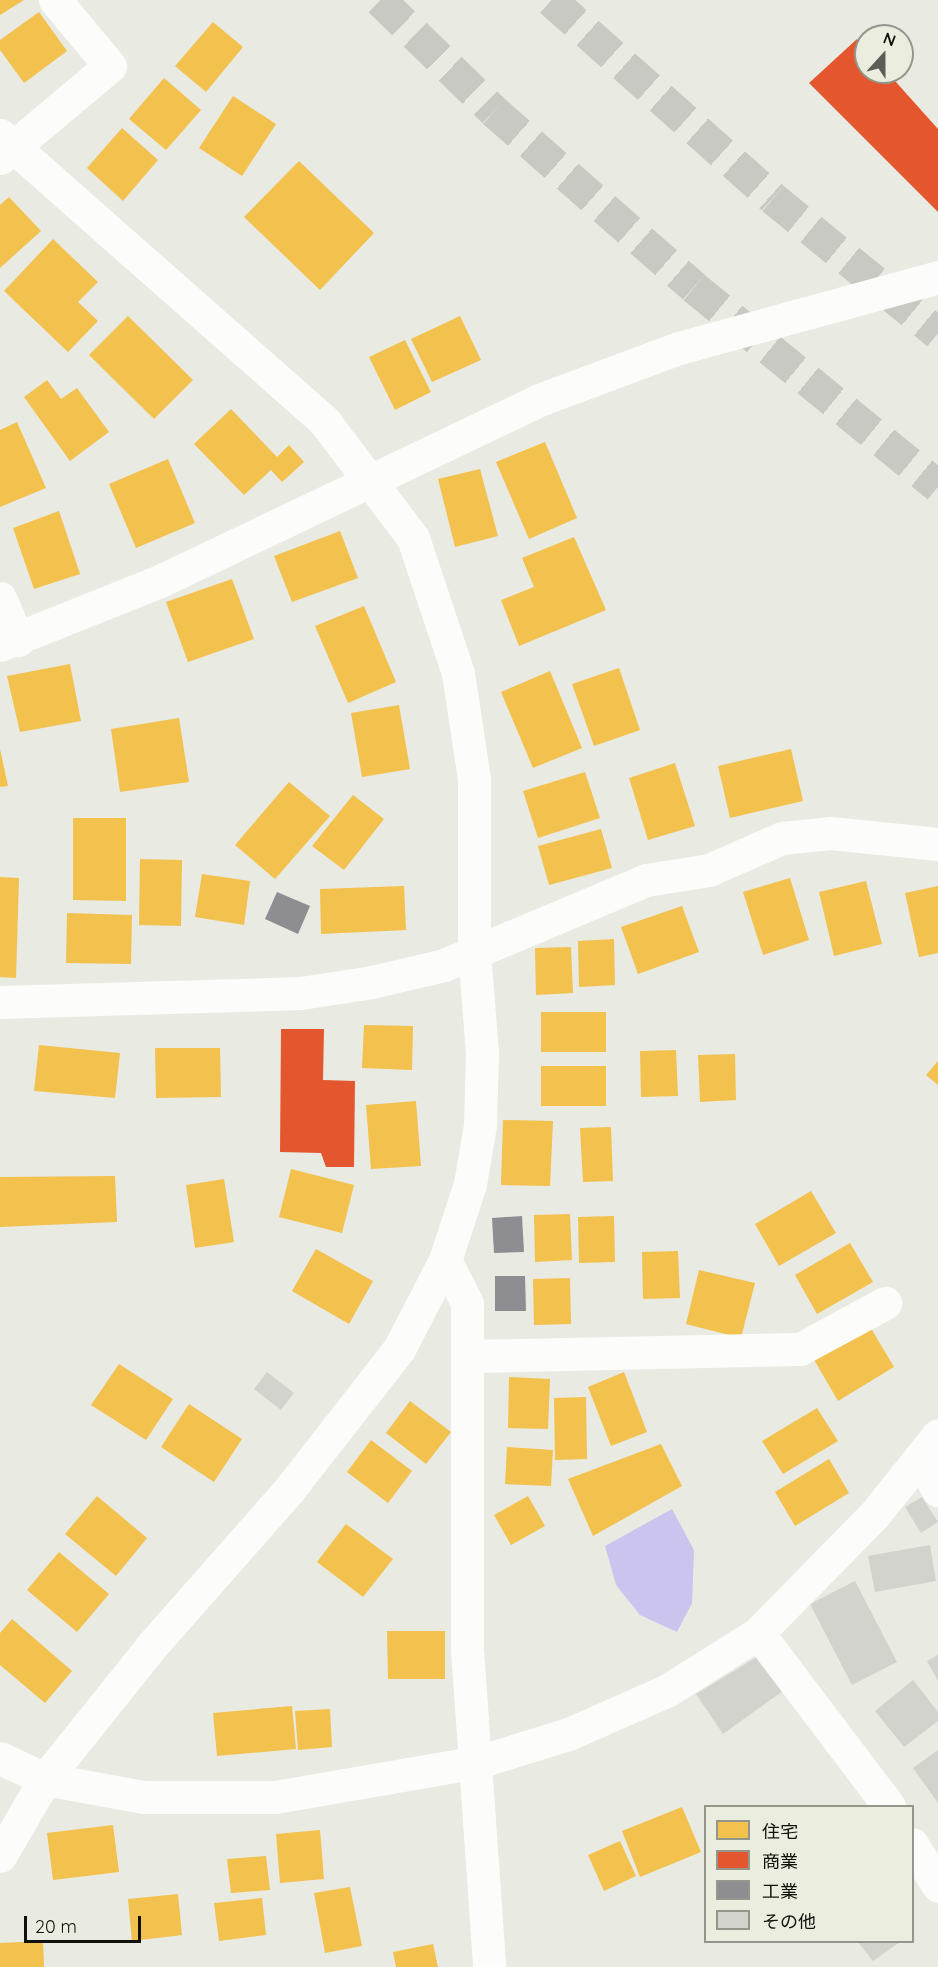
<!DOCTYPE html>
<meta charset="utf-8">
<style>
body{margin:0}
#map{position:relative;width:938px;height:1967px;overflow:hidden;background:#e9eae2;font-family:Quicksand,"Noto Sans JP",sans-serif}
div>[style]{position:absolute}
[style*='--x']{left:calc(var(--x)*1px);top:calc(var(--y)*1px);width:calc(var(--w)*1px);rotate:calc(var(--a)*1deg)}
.water>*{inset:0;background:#cbc4ef}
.homes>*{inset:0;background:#f2c14e}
.shops>*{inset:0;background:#e4572e}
.industry>*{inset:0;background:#8d8d92}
.building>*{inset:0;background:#d2d3cc}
.highway-tunnel>*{height:33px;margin-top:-16.5px;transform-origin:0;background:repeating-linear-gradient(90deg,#c8c9c2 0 33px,transparent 0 49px)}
.minor>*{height:33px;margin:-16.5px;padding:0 16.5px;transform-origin:16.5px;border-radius:16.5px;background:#fcfcfb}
span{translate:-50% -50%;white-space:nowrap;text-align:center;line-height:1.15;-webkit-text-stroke:6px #ebeede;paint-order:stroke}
.legend{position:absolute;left:704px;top:1805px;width:210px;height:138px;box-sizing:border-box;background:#ebeede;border:2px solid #93968a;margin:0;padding:8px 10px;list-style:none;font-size:18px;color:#10110b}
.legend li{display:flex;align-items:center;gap:12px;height:30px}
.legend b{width:30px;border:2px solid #93968a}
.north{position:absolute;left:854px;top:24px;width:60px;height:60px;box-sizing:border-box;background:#ebeede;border:2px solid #93968a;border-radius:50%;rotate:21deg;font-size:16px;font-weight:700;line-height:24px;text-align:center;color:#10110b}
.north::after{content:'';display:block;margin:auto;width:21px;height:27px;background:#5c5d56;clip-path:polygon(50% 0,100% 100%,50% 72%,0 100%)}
.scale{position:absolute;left:24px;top:1916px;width:117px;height:27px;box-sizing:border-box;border:3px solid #10110b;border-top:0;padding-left:8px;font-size:18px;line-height:21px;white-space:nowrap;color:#10110b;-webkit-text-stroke:4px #ebeede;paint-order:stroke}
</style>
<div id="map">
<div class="water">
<div style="clip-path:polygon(672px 1509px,694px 1550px,692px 1603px,677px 1632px,640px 1615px,616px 1585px,605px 1546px)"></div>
</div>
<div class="homes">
<div style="clip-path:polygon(0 0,24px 0,0 15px)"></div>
<div style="clip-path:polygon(39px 12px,67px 51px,24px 83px,0 50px,0 40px)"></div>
<div style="clip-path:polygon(213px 22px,243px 47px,206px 92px,175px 66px)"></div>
<div style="clip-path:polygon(164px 78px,201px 110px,166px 150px,129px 119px)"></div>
<div style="clip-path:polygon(233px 96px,276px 124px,242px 176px,199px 148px)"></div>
<div style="clip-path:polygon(122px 128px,158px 160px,123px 201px,87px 168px)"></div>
<div style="clip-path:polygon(299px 161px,374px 233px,320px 290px,244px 217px)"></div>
<div style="clip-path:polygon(9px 197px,41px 231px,0 268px,0 205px)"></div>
<div style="clip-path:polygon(53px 239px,98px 282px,78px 302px,98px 321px,68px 352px,4px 291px)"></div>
<div style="clip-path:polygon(128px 316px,193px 380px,154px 419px,89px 355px)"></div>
<div style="clip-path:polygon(460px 316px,481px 360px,432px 382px,411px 339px)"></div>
<div style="clip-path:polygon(405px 340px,431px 392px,395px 410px,369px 357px)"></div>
<div style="clip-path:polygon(47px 380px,61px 399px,77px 388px,109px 432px,70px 461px,24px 397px)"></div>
<div style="clip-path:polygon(231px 409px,277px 457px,289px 445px,304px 462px,282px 482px,271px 470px,244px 495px,194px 444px)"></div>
<div style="clip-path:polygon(17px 422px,46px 488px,0 507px,0 430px)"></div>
<div style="clip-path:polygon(545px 442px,577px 518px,529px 539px,496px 462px)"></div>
<div style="clip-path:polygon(168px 459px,195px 523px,136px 548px,109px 484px)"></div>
<div style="clip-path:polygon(480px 469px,498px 536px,455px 547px,438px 479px)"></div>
<div style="clip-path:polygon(59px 511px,80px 574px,34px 589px,13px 528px)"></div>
<div style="clip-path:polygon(340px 531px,358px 578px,292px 602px,274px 556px)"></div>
<div style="clip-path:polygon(574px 537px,606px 610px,519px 646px,501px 600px,534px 587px,522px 558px)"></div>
<div style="clip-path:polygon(232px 579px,254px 639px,188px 662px,166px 602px)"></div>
<div style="clip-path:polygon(364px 606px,396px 682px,348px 703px,315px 626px)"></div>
<div style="clip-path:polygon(70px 664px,81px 721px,20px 732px,7px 676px)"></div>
<div style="clip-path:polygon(619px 668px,640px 730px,594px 746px,572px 684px)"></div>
<div style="clip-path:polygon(550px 671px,582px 748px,533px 768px,501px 692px)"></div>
<div style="clip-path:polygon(399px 705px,410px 769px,362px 777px,351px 713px)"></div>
<div style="clip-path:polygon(179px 718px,189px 782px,120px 792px,111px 729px)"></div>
<div style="clip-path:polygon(0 749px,8px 786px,0 787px)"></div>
<div style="clip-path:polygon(791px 749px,803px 801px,730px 818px,718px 766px)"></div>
<div style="clip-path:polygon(675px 763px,695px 826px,648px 840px,629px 778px)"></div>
<div style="clip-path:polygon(585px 772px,600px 818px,538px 838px,523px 791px)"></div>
<div style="clip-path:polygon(289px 782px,330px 816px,275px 879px,235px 845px)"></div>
<div style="clip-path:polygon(353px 795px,384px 819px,344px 870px,312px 846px)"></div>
<div style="clip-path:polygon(73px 818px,126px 818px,126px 901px,73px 900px)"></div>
<div style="clip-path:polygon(601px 829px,612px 868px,549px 885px,538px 846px)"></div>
<div style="clip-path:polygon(140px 859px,182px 860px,181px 926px,139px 925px)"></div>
<div style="clip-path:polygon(202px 874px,250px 881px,244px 925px,195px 917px)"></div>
<div style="clip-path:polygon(0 877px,19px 878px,16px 978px,0 977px)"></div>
<div style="clip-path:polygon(790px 878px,809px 940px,763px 955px,743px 892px)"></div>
<div style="clip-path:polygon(866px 881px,882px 944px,834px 956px,819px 892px)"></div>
<div style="clip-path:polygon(404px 886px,406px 930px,321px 934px,320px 889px)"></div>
<div style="clip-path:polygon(938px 886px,938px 953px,919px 957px,905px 893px)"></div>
<div style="clip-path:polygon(682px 906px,699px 952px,638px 974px,621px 927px)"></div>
<div style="clip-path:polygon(67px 913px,132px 915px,131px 964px,66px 963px)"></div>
<div style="clip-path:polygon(614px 939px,615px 985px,579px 987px,578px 941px)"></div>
<div style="clip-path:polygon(571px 947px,573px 993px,536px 995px,535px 948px)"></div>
<div style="clip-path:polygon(541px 1012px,606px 1012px,606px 1052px,541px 1052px)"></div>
<div style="clip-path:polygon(364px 1025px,413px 1026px,412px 1070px,362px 1068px)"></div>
<div style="clip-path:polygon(39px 1045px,120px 1053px,115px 1098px,34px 1091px)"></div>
<div style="clip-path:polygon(155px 1048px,220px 1048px,221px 1097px,156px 1098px)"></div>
<div style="clip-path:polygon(676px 1050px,678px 1096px,641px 1097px,640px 1051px)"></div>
<div style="clip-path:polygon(735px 1054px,736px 1100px,700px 1102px,698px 1055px)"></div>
<div style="clip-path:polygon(938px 1061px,938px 1085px,926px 1075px)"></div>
<div style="clip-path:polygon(541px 1066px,606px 1066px,606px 1106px,541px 1106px)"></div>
<div style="clip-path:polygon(416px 1101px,421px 1166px,371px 1169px,366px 1105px)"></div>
<div style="clip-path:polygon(503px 1120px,553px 1121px,550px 1186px,501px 1185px)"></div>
<div style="clip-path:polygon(611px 1127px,613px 1181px,583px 1182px,580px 1128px)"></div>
<div style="clip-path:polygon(291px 1169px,354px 1185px,342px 1233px,279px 1217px)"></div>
<div style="clip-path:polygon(115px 1176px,117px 1222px,0 1227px,0 1177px)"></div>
<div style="clip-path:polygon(224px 1179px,234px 1242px,195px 1248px,186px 1185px)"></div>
<div style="clip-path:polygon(811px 1191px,836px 1233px,779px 1266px,755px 1224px)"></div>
<div style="clip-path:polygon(570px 1214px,572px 1260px,535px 1262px,534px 1215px)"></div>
<div style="clip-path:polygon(614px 1216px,615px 1262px,579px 1263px,578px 1217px)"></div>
<div style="clip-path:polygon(850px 1243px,873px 1282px,817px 1314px,795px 1275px)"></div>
<div style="clip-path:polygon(316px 1249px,373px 1281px,349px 1324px,292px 1291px)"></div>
<div style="clip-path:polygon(678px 1251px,680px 1298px,643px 1299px,642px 1252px)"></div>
<div style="clip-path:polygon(699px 1270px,755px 1283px,741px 1338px,686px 1324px)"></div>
<div style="clip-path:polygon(570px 1278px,571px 1324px,534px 1325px,533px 1279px)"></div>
<div style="clip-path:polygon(869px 1325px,894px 1367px,838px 1401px,813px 1358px)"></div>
<div style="clip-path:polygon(119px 1364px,173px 1399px,146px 1440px,91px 1405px)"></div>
<div style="clip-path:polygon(624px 1372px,647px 1432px,611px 1446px,588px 1387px)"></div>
<div style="clip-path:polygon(509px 1377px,550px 1379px,548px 1429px,508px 1428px)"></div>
<div style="clip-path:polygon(586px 1397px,587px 1459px,555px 1460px,554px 1398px)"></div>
<div style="clip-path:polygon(410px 1401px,451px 1432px,426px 1464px,386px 1433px)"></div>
<div style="clip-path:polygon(189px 1404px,242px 1439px,214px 1482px,161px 1447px)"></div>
<div style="clip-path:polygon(817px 1408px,838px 1441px,783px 1474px,762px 1441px)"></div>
<div style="clip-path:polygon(371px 1440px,412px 1471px,388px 1503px,347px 1472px)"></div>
<div style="clip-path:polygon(661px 1444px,682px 1486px,593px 1536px,568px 1479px)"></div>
<div style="clip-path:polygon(507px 1447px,553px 1450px,551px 1486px,505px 1484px)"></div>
<div style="clip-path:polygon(829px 1459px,849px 1493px,795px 1526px,775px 1492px)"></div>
<div style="clip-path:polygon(97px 1496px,147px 1538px,116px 1576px,65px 1534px)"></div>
<div style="clip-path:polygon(528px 1496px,545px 1526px,511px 1545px,494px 1515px)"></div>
<div style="clip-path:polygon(346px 1524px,393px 1559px,363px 1597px,317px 1562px)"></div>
<div style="clip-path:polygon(59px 1552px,109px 1594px,77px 1632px,27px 1590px)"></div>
<div style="clip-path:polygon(12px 1619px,72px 1671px,45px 1703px,0 1665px,0 1633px)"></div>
<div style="clip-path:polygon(387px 1631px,445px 1631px,445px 1679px,388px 1679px)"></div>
<div style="clip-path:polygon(292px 1706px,296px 1749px,217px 1756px,213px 1713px)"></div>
<div style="clip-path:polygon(330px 1709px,332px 1747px,298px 1750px,295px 1711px)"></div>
<div style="clip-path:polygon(682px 1807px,701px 1852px,640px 1877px,622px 1831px)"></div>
<div style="clip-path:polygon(113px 1825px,119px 1872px,53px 1880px,47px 1833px)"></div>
<div style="clip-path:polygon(320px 1830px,324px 1879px,280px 1883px,276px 1834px)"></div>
<div style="clip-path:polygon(620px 1841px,636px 1876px,604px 1891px,588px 1855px)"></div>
<div style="clip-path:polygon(266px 1856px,270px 1890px,231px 1893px,227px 1859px)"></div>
<div style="clip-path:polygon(350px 1887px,362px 1946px,325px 1953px,314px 1893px)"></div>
<div style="clip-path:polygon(178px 1894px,182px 1935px,132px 1941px,128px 1899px)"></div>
<div style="clip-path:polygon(262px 1898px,266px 1935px,219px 1941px,214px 1903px)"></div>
<div style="clip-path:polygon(43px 1941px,44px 1967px,0 1967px,0 1943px)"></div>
<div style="clip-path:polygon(433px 1944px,438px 1967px,396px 1967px,393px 1952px)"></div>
</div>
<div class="shops">
<div style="clip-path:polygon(857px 39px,866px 49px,866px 72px,887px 72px,938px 129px,938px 212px,809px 83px)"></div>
<div style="clip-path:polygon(281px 1029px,324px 1029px,323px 1080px,355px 1081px,354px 1167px,326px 1167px,321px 1153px,280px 1152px)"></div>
</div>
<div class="industry">
<div style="clip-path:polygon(277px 892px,310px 906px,298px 934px,265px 919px)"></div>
<div style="clip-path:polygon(522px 1216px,524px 1252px,494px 1253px,492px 1218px)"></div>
<div style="clip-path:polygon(495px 1276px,525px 1276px,526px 1311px,495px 1311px)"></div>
</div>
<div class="building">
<div style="clip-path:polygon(267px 1372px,294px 1393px,281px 1410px,254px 1389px)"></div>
<div style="clip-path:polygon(922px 1497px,938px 1522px,921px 1533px,905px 1507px)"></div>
<div style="clip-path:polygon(930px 1545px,936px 1581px,875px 1592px,868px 1556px)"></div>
<div style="clip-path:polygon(855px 1581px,897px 1662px,852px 1685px,810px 1604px)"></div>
<div style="clip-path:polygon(938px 1655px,938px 1681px,927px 1661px)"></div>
<div style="clip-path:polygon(757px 1657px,783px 1691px,723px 1734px,696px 1694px)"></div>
<div style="clip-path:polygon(913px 1680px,938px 1712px,938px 1721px,904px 1747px,875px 1711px)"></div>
<div style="clip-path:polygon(938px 1750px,938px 1803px,913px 1768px)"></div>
<div style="clip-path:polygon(858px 1942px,900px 1942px,873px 1961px)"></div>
</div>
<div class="highway-tunnel">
<div style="--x:380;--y:0;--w:159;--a:44.2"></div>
<div style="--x:494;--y:111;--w:266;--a:41.3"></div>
<div style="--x:694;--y:287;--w:315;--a:39.2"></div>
<div style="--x:551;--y:0;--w:297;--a:41.7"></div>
<div style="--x:773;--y:198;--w:213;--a:39.3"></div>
</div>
<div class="minor">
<div style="--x:0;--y:135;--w:434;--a:41.4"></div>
<div style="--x:325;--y:422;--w:146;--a:52.8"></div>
<div style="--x:413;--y:538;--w:142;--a:71.6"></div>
<div style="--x:458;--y:673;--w:107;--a:81.4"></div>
<div style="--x:474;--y:779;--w:172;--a:90"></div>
<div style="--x:474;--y:951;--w:102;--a:85.5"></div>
<div style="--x:482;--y:1053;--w:72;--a:91.6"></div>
<div style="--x:480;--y:1125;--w:60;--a:99.6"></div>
<div style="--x:470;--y:1184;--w:80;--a:108.2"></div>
<div style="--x:445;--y:1260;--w:100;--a:117.3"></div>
<div style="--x:399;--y:1349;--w:179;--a:128"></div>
<div style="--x:289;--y:1490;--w:204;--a:131.4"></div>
<div style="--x:154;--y:1643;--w:174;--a:128.7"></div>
<div style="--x:45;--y:1779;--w:89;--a:120.3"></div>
<div style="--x:0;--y:158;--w:143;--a:-39.9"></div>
<div style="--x:110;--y:66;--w:86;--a:-129.8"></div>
<div style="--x:0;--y:598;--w:46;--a:66.8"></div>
<div style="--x:0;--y:645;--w:172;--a:-21.8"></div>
<div style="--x:160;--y:581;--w:420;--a:-25.5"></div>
<div style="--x:539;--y:400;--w:149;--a:-20.4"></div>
<div style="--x:679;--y:348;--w:269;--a:-15.3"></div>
<div style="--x:0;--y:1002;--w:301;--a:-1.7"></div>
<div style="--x:301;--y:993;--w:72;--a:-8.8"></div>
<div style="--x:372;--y:982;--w:74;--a:-13.3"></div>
<div style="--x:444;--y:965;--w:219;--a:-22.8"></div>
<div style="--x:646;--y:880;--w:64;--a:-9"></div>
<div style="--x:709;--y:870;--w:80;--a:-23.7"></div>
<div style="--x:782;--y:838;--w:48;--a:-5.9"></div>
<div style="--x:830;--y:833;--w:109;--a:5.8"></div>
<div style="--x:445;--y:1260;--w:48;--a:62.9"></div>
<div style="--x:467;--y:1303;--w:346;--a:90"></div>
<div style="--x:467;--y:1649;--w:319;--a:86"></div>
<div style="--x:468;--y:1356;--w:332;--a:-1.2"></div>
<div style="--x:800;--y:1349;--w:97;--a:-28.4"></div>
<div style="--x:920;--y:1458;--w:37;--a:61"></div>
<div style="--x:758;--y:1633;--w:217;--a:52.9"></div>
<div style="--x:0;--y:1758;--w:50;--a:25"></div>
<div style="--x:45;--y:1779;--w:100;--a:10.4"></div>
<div style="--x:143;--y:1797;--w:132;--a:0"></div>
<div style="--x:275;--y:1797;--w:206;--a:-9.8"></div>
<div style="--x:478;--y:1762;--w:97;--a:-17.3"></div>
<div style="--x:571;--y:1733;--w:106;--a:-23.9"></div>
<div style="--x:668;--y:1690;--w:107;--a:-32.3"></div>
<div style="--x:758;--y:1633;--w:165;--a:-45.5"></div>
<div style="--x:874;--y:1515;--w:102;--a:-51.3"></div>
<div style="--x:912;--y:1844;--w:49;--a:58.2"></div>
</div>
<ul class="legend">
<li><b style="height:16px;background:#f2c14e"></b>住宅</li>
<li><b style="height:16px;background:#e4572e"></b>商業</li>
<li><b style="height:16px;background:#8d8d92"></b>工業</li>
<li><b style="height:16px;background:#d2d3cc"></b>その他</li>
</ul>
<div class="north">N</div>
<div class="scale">20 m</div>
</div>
